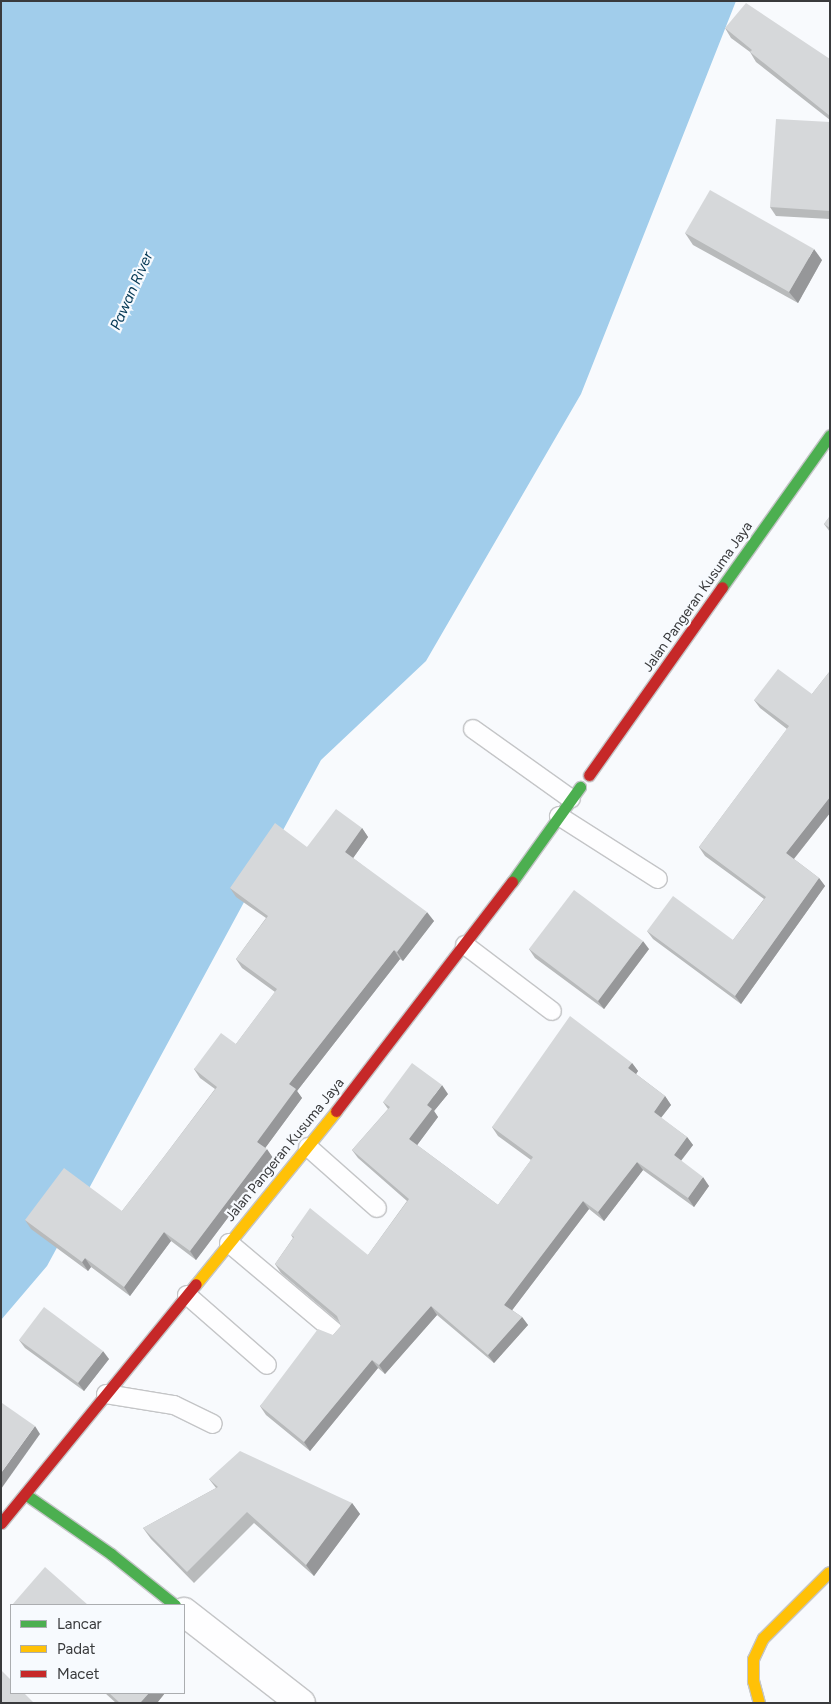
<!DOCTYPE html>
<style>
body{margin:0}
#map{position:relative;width:831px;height:1704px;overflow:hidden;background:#f8fafd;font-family:Figtree,sans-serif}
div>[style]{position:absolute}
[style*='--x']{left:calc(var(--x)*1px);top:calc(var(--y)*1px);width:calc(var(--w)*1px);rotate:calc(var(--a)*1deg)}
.water>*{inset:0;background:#a1cdeb}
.roads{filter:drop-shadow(1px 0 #c4c5c7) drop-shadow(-1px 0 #c4c5c7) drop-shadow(0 1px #c4c5c7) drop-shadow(0 -1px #c4c5c7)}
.lane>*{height:18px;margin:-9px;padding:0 9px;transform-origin:9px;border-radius:9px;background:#fefeff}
.street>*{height:28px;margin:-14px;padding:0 14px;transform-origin:14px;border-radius:14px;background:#fefeff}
.fast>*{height:11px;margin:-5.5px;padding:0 5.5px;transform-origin:5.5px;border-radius:5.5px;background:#4caf50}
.slow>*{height:11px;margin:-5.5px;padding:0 5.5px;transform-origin:5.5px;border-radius:5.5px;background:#ffc107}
.jam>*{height:11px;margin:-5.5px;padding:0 5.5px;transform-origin:5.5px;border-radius:5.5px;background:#c62828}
.wall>*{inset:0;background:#b8babb}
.shaded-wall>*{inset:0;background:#969799}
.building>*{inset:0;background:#d6d8da}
span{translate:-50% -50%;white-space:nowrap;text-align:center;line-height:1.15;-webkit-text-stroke:4.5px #f7fafe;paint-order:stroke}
.street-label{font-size:14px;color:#393a3c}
.water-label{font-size:15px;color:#043854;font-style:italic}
.frame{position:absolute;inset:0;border:2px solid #393a3c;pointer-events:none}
.legend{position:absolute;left:10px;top:1604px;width:175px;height:90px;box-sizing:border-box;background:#f7fafe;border:1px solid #abadb0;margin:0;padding:6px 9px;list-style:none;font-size:15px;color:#393a3c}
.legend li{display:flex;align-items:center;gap:10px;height:25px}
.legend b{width:25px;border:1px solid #abadb0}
</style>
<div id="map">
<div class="water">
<div style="clip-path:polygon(1px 1px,736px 1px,581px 394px,426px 661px,321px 760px,47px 1266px,1px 1320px)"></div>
</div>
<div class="roads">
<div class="lane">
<div style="--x:473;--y:729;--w:120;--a:35.5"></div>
<div style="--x:559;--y:816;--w:117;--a:32.5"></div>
<div style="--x:465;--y:945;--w:109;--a:37.2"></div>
<div style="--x:308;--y:1147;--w:92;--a:41.5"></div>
<div style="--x:229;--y:1243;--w:140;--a:40.1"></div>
<div style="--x:187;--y:1295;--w:106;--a:41.2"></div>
<div style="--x:106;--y:1394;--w:69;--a:9.2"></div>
<div style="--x:174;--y:1405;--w:43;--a:26"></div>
</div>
<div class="street">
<div style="--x:184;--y:1612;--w:148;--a:37.9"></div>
</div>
<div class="fast">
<div style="--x:722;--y:587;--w:186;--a:-54.6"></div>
<div style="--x:512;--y:882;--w:117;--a:-54.4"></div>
<div style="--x:25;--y:1494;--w:105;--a:34.9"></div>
<div style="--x:111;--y:1554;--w:82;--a:38.6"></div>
</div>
<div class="slow">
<div style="--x:196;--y:1284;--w:223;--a:-51"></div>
<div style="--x:759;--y:1703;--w:23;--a:-105"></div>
<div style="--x:753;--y:1681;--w:22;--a:-90"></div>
<div style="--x:753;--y:1659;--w:23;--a:-65"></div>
<div style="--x:763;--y:1638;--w:93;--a:-45"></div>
</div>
<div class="jam">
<div style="--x:589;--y:775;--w:230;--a:-54.7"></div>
<div style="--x:336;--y:1111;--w:289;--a:-52.5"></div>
<div style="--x:1;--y:1523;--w:308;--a:-50.8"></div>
</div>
</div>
<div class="wall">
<div style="clip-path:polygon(725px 28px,830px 59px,830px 120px,756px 62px,750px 52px,731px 38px)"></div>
<div style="clip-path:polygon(830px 122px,830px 219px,776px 216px,770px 207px)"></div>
<div style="clip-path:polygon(685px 233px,822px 260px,798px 303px,693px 245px)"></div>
<div style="clip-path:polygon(830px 516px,830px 532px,824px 524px)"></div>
<div style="clip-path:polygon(830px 671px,830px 813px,794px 859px,819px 878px,825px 886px,741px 1004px,653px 939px,647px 931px,733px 940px,764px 899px,705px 856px,699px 847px,787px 729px,760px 708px,754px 700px,812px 694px)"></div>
<div style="clip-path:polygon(362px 828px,368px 837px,353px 858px,434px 921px,403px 961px,400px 959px,297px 1091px,302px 1098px,265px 1148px,273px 1158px,196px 1260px,171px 1241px,130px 1296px,91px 1267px,88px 1271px,31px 1229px,25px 1220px,122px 1211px,163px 1158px,215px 1089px,200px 1078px,194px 1069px,236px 1044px,275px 992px,242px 968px,236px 959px,266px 918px,236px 897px,230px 888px,307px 847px)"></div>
<div style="clip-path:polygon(529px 949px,649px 949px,604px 1009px,535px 958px)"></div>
<div style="clip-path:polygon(632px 1063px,638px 1071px,636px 1074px,665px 1096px,671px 1105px,661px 1118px,687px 1137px,693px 1145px,681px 1161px,709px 1186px,694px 1207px,643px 1170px,604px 1221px,589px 1209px,512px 1310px,522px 1317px,528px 1325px,494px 1363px,437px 1315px,385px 1374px,378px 1368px,310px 1451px,266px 1415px,260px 1406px,333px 1335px,341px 1326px,339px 1322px,281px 1273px,275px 1264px,293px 1238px,291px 1235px,368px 1255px,407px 1201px,358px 1158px,352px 1150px,388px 1109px,383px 1102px,448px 1094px,434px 1111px,438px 1117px,417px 1145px,498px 1205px,531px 1160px,498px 1136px,492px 1127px)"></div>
<div style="clip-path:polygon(19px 1340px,109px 1359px,84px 1391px,25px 1348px)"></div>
<div style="clip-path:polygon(209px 1479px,352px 1503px,360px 1514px,314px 1576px,254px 1523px,194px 1583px,151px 1539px,143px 1528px,216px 1488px)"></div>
<div style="clip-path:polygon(105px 1693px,165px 1693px,157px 1703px,116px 1703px)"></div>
</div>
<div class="shaded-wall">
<div style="clip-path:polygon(814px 249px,822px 260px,798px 303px,789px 292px)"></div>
<div style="clip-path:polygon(830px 797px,830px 813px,792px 861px,786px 853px)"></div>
<div style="clip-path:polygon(362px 828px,368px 837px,351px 861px,345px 852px)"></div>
<div style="clip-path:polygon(819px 878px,825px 886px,741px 1004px,735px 996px)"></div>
<div style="clip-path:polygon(427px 912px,434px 921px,403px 961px,397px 952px)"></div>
<div style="clip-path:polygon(643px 941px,649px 949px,604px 1009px,598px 1001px)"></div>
<div style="clip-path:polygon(394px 950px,400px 959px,297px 1091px,302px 1098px,263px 1151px,257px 1142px,289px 1084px)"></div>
<div style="clip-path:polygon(632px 1063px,638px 1071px,634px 1077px,628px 1068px)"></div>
<div style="clip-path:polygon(442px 1085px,448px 1094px,434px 1111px,438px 1117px,415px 1148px,409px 1139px,427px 1105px)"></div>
<div style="clip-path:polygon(665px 1096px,671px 1105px,659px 1120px,654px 1112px)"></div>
<div style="clip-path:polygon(687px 1137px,693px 1145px,679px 1163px,674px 1155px)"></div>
<div style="clip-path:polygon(267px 1149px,273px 1158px,196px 1260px,190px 1251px)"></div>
<div style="clip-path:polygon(637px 1162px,643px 1170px,604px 1221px,598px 1212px)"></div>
<div style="clip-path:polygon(703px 1177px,709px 1186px,694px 1207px,688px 1198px)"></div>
<div style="clip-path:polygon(583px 1201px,589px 1209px,510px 1313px,504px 1305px)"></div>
<div style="clip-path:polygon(164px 1232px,171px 1241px,130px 1296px,124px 1287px)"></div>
<div style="clip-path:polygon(85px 1258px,91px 1267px,88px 1271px,82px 1262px)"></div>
<div style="clip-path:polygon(431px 1306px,437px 1315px,385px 1374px,379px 1365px)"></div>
<div style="clip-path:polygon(522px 1317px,528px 1325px,494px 1363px,488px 1355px)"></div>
<div style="clip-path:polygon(103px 1351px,109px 1359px,84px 1391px,78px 1383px)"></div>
<div style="clip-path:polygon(372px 1360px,378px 1368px,310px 1451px,304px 1442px)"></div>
<div style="clip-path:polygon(35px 1426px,40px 1434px,1px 1489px,1px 1473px)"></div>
<div style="clip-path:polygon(352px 1503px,360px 1514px,314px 1576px,306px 1565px)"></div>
<div style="clip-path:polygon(149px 1693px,165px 1693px,157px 1703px,140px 1703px)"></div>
</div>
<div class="building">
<div style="clip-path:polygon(746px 3px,830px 59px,830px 116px,750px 52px,752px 50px,725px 28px)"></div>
<div style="clip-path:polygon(776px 119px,830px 122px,830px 211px,770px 207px)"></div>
<div style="clip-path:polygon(710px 190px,814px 249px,789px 292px,685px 233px)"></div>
<div style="clip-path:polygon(830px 516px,830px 528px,824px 524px)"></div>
<div style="clip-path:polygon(778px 669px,812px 694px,830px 671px,830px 797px,786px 853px,819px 878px,735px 996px,647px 931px,673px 896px,733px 940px,766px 897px,699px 847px,789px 726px,754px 700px)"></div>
<div style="clip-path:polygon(336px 809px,362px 828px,345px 852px,427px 912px,397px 952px,394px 950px,289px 1084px,296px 1089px,257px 1142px,267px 1149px,190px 1251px,164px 1232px,124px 1287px,85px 1258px,82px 1262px,25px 1220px,64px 1168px,122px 1211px,163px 1158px,217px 1087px,194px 1069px,221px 1033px,236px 1044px,277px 989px,236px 959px,268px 916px,230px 888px,275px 823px,307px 847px)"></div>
<div style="clip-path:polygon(574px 890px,643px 941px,598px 1001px,529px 949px)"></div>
<div style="clip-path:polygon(570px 1016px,632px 1063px,628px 1068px,665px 1096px,654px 1112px,687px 1137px,674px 1155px,703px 1177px,688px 1198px,637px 1162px,598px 1212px,583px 1201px,504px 1305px,522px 1317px,488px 1355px,431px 1306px,379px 1365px,372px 1360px,304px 1442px,260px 1406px,318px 1329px,333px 1335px,341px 1326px,337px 1316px,275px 1264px,294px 1237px,291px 1235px,310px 1208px,368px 1255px,409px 1199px,352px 1150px,390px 1107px,383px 1102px,412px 1063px,442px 1085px,427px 1105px,432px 1109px,409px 1139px,498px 1205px,533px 1157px,492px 1127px)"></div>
<div style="clip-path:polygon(44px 1307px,103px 1351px,78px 1383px,19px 1340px)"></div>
<div style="clip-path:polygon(2px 1403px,35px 1426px,1px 1473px,1px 1404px)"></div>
<div style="clip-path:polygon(240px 1451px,352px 1503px,306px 1565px,247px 1512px,187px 1572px,143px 1528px,218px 1487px,209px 1479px)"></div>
<div style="clip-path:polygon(45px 1567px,88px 1605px,12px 1605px)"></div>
<div style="clip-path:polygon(1px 1670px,11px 1680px,11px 1693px,24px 1693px,34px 1703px,1px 1703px)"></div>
<div style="clip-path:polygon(109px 1693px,149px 1693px,140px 1703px,120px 1703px)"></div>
</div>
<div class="street-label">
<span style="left:698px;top:597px;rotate:-55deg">Jalan Pangeran Kusuma Jaya</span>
<span style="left:285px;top:1150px;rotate:-51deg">Jalan Pangeran Kusuma Jaya</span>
</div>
<div class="water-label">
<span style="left:132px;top:291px;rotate:-66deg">Pawan River</span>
</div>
<div class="frame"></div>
<ul class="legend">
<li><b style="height:6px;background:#4caf50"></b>Lancar</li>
<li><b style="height:6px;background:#ffc107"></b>Padat</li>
<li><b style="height:6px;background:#c62828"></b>Macet</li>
</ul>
</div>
